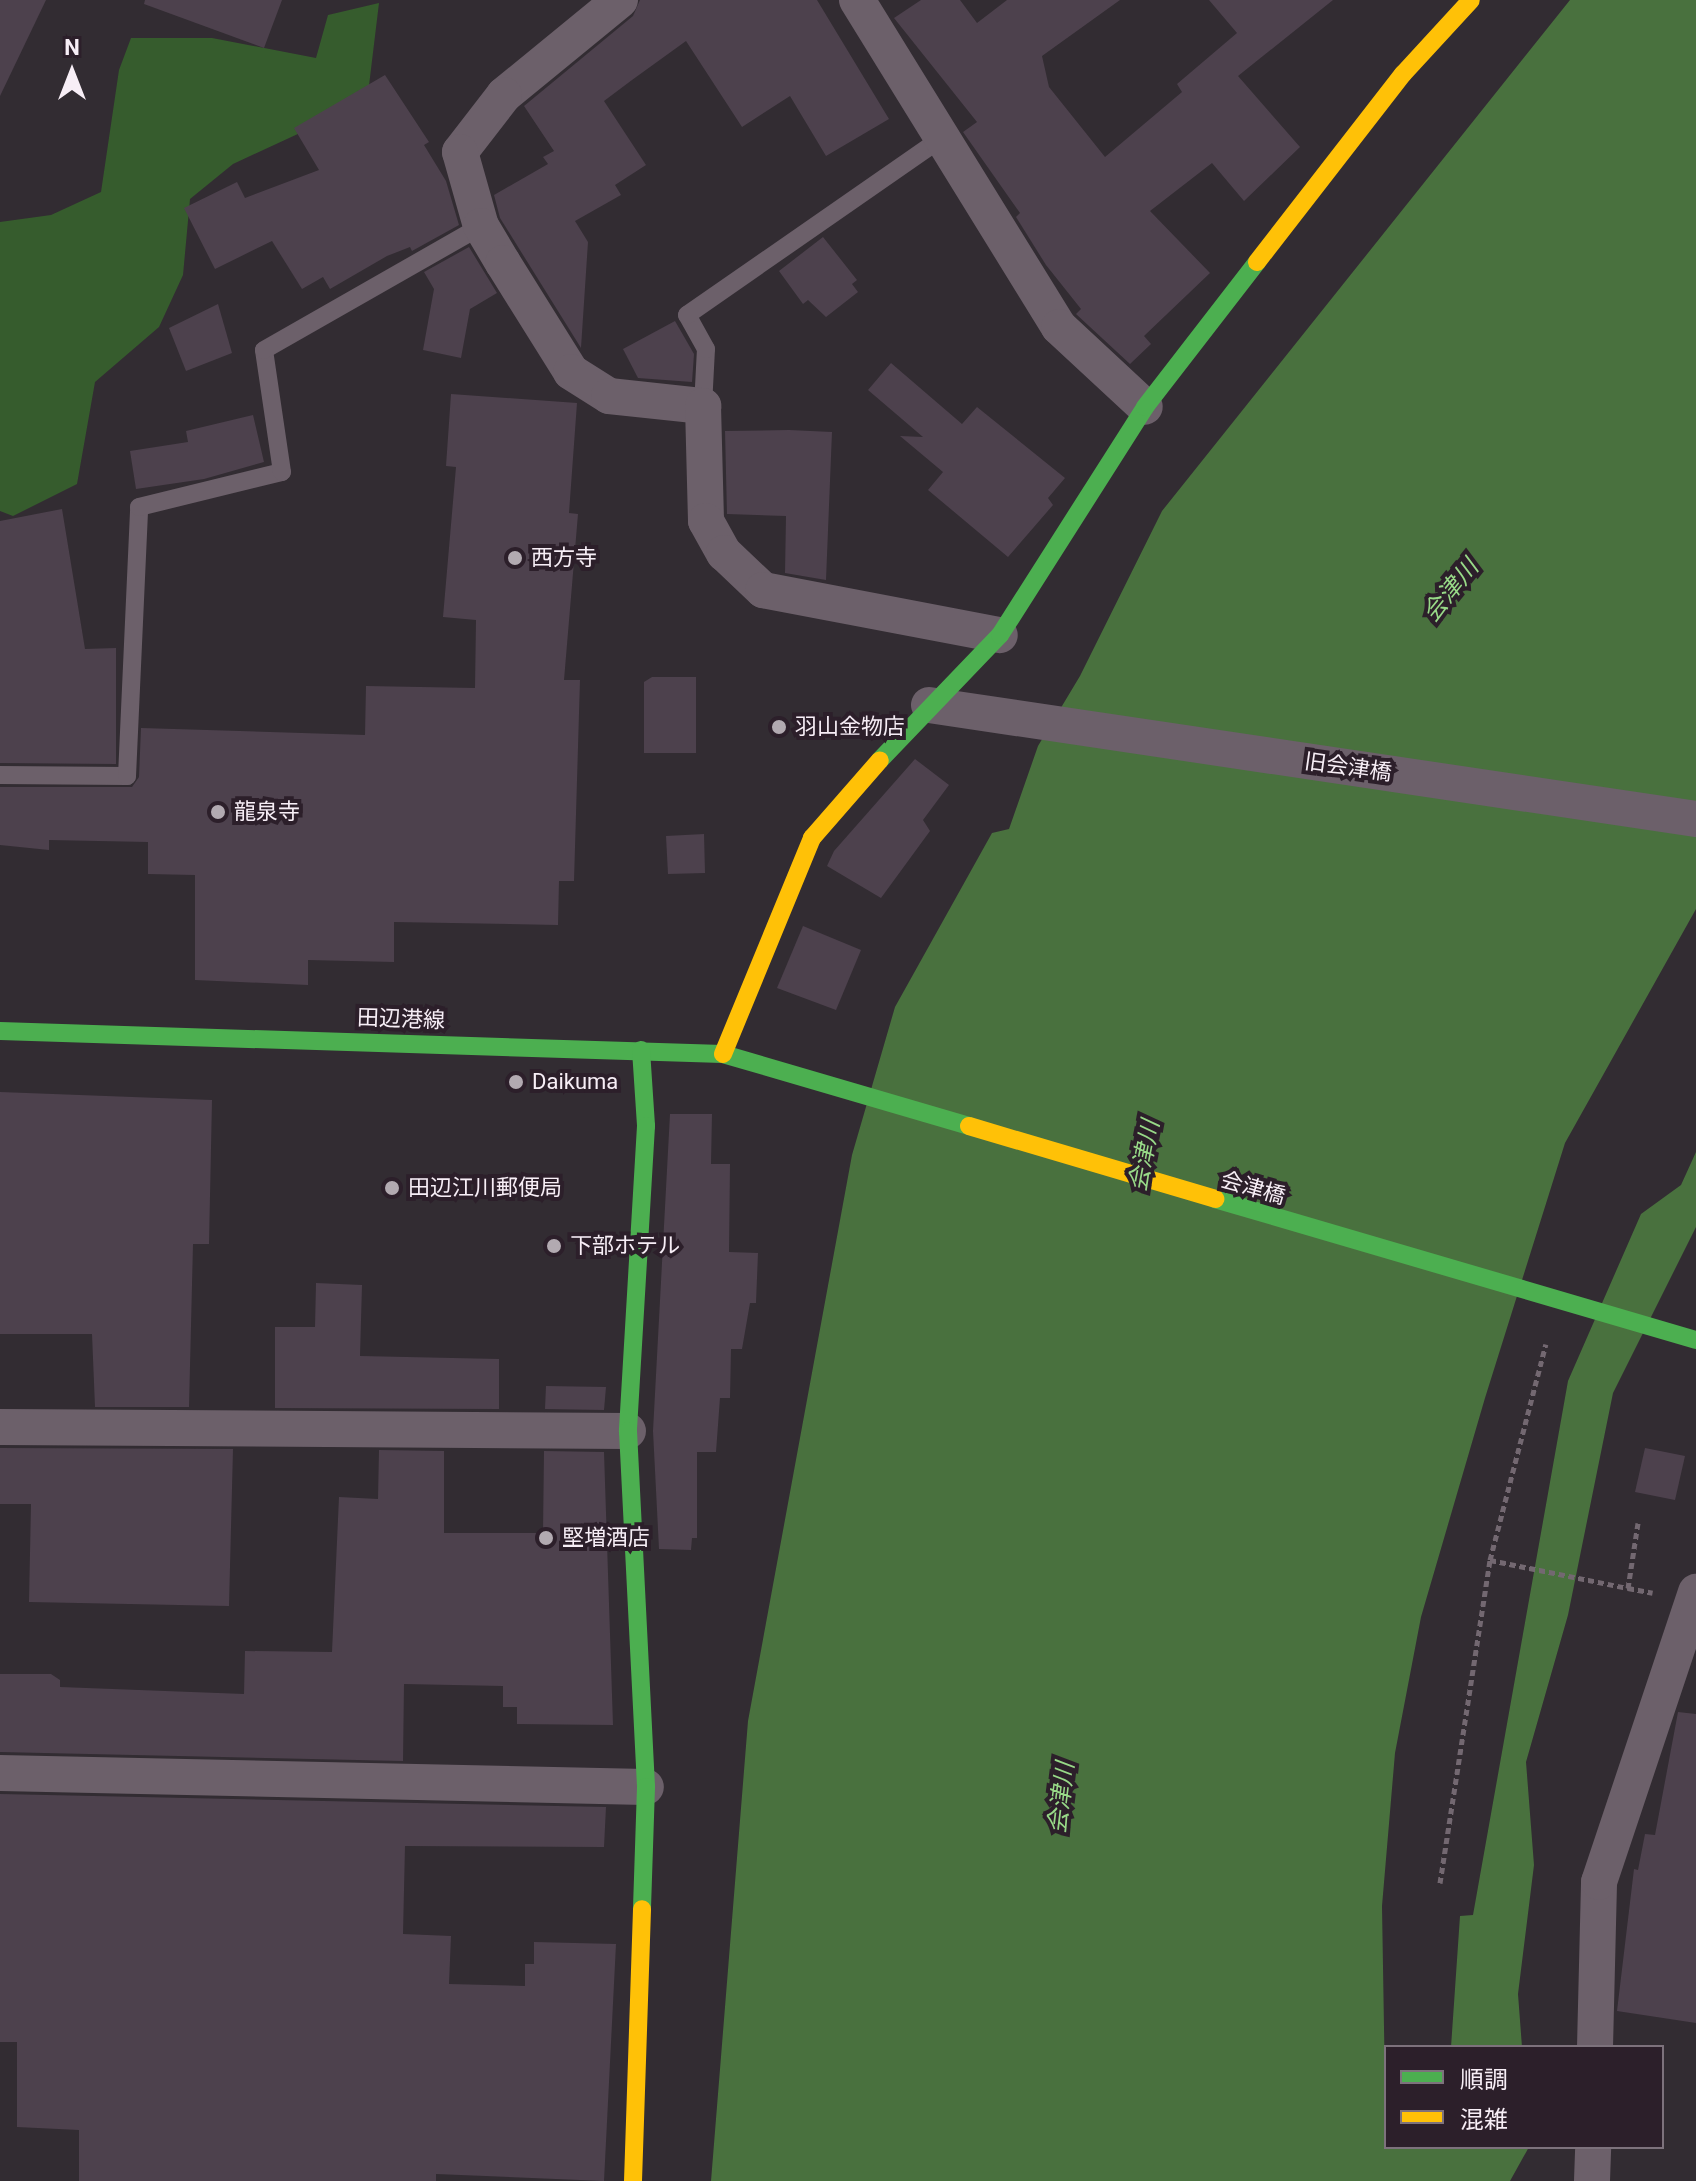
<!DOCTYPE html>
<meta charset="utf-8">
<style>
body{margin:0}
#map{position:relative;width:1696px;height:2181px;overflow:hidden;background:#322c32;font-family:Roboto,"Noto Sans JP",sans-serif}
div>[style]{position:absolute}
[style*='--x']{left:calc(var(--x)*1px);top:calc(var(--y)*1px);width:calc(var(--w)*1px);rotate:calc(var(--a)*1deg)}
.forest>*{inset:0;background:#365c2d}
.water>*{inset:0;background:#49713e}
.building>*{inset:0;background:#4d414d}
.path>*{height:5px;margin-top:-2.5px;transform-origin:0;background:repeating-linear-gradient(90deg,#736871 0 6px,transparent 0 10px)}
.lane>*{height:18px;margin:-9px;padding:0 9px;transform-origin:9px;border-radius:9px;background:#6c606a}
.street>*{height:36px;margin:-18px;padding:0 18px;transform-origin:18px;border-radius:18px;background:#6c606a}
.fast>*{height:18px;margin:-9px;padding:0 9px;transform-origin:9px;border-radius:9px;background:#4caf50}
.slow>*{height:18px;margin:-9px;padding:0 9px;transform-origin:9px;border-radius:9px;background:#ffc107}
.dots>*{width:22px;height:22px;translate:-50% -50%;box-sizing:border-box;border:4px solid #2c1f2a;border-radius:50%}
span{translate:-50% -50%;white-space:nowrap;text-align:center;line-height:1.15;-webkit-text-stroke:8px #2c1f2a;paint-order:stroke}
.poi-label{font-size:22px;color:#f7eef6}
.left{translate:0 -50%;text-align:left}
.street-label{font-size:22px;color:#f7eef6}
.water-label{font-size:24px;color:#98da88;font-style:italic}
.legend{position:absolute;left:1384px;top:2045px;width:280px;height:104px;box-sizing:border-box;background:#2c1f2a;border:2px solid #7d727c;margin:0;padding:10px 14px;list-style:none;font-size:24px;color:#f7eef6}
.legend li{display:flex;align-items:center;gap:16px;height:40px}
.legend b{width:40px;border:2px solid #7d727c}
.north{position:absolute;left:32px;top:32px;width:80px;height:80px;-webkit-text-stroke:6px #2c1f2a;paint-order:stroke;rotate:0deg;font-size:22px;font-weight:700;line-height:32px;text-align:center;color:#f7eef6}
.north::after{content:'';display:block;margin:auto;width:28px;height:36px;background:#f7eef6;clip-path:polygon(50% 0,100% 100%,50% 72%,0 100%)}
</style>
<div id="map">
<div class="forest">
<div style="clip-path:polygon(379px 3px,367px 102px,233px 164px,190px 199px,183px 275px,159px 327px,95px 382px,77px 484px,13px 516px,0 511px,0 222px,51px 215px,101px 192px,119px 70px,131px 38px,212px 38px,316px 58px,328px 15px)"></div>
</div>
<div class="water">
<div style="clip-path:polygon(1570px 0,1696px 0,1696px 909px,1565px 1143px,1485px 1398px,1421px 1617px,1395px 1753px,1382px 1906px,1386px 2147px,1529px 2147px,1510px 2181px,711px 2181px,748px 1721px,852px 1155px,895px 1007px,992px 833px,1009px 829px,1038px 746px,1080px 676px,1162px 511px)"></div>
<div style="clip-path:polygon(1696px 1152px,1696px 1227px,1613px 1393px,1568px 1615px,1526px 1762px,1534px 1865px,1518px 1994px,1522px 2047px,1451px 2047px,1460px 1916px,1473px 1915px,1568px 1381px,1641px 1214px,1681px 1185px)"></div>
</div>
<div class="building">
<div style="clip-path:polygon(0 0,46px 0,0 96px)"></div>
<div style="clip-path:polygon(145px 0,282px 0,264px 48px,144px 4px)"></div>
<div style="clip-path:polygon(640px 0,817px 0,889px 119px,826px 156px,790px 96px,742px 127px,686px 41px,632px 80px,604px 101px,646px 165px,615px 185px,621px 195px,575px 221px,588px 242px,581px 348px,500px 218px,494px 195px,548px 164px,543px 157px,554px 151px,524px 106px,633px 16px)"></div>
<div style="clip-path:polygon(921px 0,960px 0,977px 23px,1007px 0,1120px 0,1042px 56px,1049px 87px,1105px 157px,1182px 92px,1177px 84px,1237px 33px,1209px 0,1333px 0,1238px 76px,1300px 147px,1244px 201px,1212px 163px,1150px 211px,1210px 273px,1144px 336px,1151px 344px,1130px 364px,1076px 314px,1081px 309px,1046px 265px,1016px 217px,1020px 213px,963px 132px,977px 122px,894px 18px)"></div>
<div style="clip-path:polygon(385px 75px,429px 142px,424px 145px,446px 181px,459px 225px,412px 251px,410px 247px,387px 256px,330px 289px,323px 277px,302px 289px,272px 241px,215px 269px,184px 208px,237px 182px,245px 198px,319px 170px,294px 128px)"></div>
<div style="clip-path:polygon(823px 237px,857px 280px,852px 284px,858px 292px,826px 317px,808px 300px,803px 304px,779px 271px)"></div>
<div style="clip-path:polygon(469px 247px,497px 293px,470px 309px,461px 358px,423px 350px,434px 289px,424px 272px)"></div>
<div style="clip-path:polygon(218px 304px,232px 353px,186px 371px,169px 328px)"></div>
<div style="clip-path:polygon(675px 321px,694px 354px,692px 382px,638px 378px,623px 349px)"></div>
<div style="clip-path:polygon(891px 363px,962px 424px,977px 407px,1065px 478px,1048px 498px,1053px 505px,1008px 557px,928px 490px,943px 472px,900px 436px,923px 437px,868px 390px)"></div>
<div style="clip-path:polygon(451px 394px,577px 403px,569px 513px,578px 514px,564px 680px,580px 680px,574px 881px,559px 881px,558px 925px,394px 922px,394px 962px,308px 960px,308px 985px,195px 980px,195px 875px,148px 874px,148px 842px,49px 840px,49px 850px,0 845px,0 787px,132px 787px,139px 777px,141px 728px,365px 735px,366px 686px,475px 688px,476px 620px,443px 617px,456px 467px,446px 466px)"></div>
<div style="clip-path:polygon(253px 415px,264px 462px,204px 479px,136px 489px,130px 451px,188px 442px,186px 431px)"></div>
<div style="clip-path:polygon(789px 430px,832px 432px,826px 580px,785px 573px,786px 516px,727px 514px,725px 431px)"></div>
<div style="clip-path:polygon(62px 509px,85px 649px,116px 648px,116px 764px,0 763px,0 521px)"></div>
<div style="clip-path:polygon(652px 677px,696px 677px,696px 753px,644px 753px,644px 682px)"></div>
<div style="clip-path:polygon(915px 759px,949px 785px,923px 820px,930px 831px,881px 898px,827px 866px,834px 851px)"></div>
<div style="clip-path:polygon(704px 834px,705px 873px,668px 874px,666px 836px)"></div>
<div style="clip-path:polygon(803px 926px,861px 950px,836px 1010px,777px 988px)"></div>
<div style="clip-path:polygon(0 1092px,212px 1100px,209px 1244px,193px 1244px,189px 1407px,95px 1407px,92px 1334px,0 1334px)"></div>
<div style="clip-path:polygon(670px 1114px,712px 1114px,711px 1164px,730px 1164px,729px 1252px,758px 1253px,756px 1303px,750px 1303px,742px 1349px,731px 1349px,730px 1398px,720px 1398px,716px 1452px,697px 1452px,697px 1538px,692px 1538px,691px 1550px,659px 1549px,653px 1431px)"></div>
<div style="clip-path:polygon(316px 1283px,362px 1285px,360px 1356px,499px 1359px,499px 1409px,275px 1408px,275px 1327px,315px 1327px)"></div>
<div style="clip-path:polygon(546px 1386px,606px 1387px,604px 1410px,545px 1409px)"></div>
<div style="clip-path:polygon(0 1448px,233px 1449px,229px 1606px,29px 1602px,31px 1504px,0 1504px)"></div>
<div style="clip-path:polygon(1645px 1448px,1685px 1456px,1675px 1500px,1635px 1492px)"></div>
<div style="clip-path:polygon(379px 1450px,444px 1451px,444px 1533px,543px 1533px,544px 1451px,604px 1452px,613px 1725px,517px 1724px,517px 1707px,503px 1707px,503px 1686px,404px 1684px,403px 1761px,0 1752px,0 1674px,51px 1674px,60px 1680px,60px 1687px,244px 1694px,245px 1651px,332px 1652px,339px 1497px,378px 1499px)"></div>
<div style="clip-path:polygon(1678px 1712px,1696px 1714px,1696px 2023px,1617px 2011px,1634px 1869px,1638px 1870px,1645px 1834px,1655px 1835px)"></div>
<div style="clip-path:polygon(0 1794px,606px 1807px,604px 1847px,405px 1846px,403px 1934px,451px 1936px,449px 1984px,525px 1986px,525px 1964px,534px 1964px,534px 1942px,616px 1944px,604px 2181px,436px 2174px,436px 2181px,79px 2181px,79px 2130px,17px 2127px,17px 2042px,0 2042px)"></div>
</div>
<div class="path">
<div style="--x:1638;--y:1523;--w:66;--a:98.7"></div>
<div style="--x:1628;--y:1588;--w:25;--a:11"></div>
<div style="--x:1490;--y:1560;--w:141;--a:11.5"></div>
<div style="--x:1440;--y:1883;--w:327;--a:-81.2"></div>
<div style="--x:1490;--y:1560;--w:223;--a:-75.5"></div>
</div>
<div class="lane">
<div style="--x:703;--y:406;--w:57;--a:-87"></div>
<div style="--x:706;--y:349;--w:39;--a:-119"></div>
<div style="--x:687;--y:315;--w:307;--a:-34.8"></div>
<div style="--x:0;--y:775;--w:127;--a:0.5"></div>
<div style="--x:127;--y:776;--w:269;--a:-87.4"></div>
<div style="--x:139;--y:507;--w:147;--a:-13.8"></div>
<div style="--x:282;--y:472;--w:123;--a:-98.4"></div>
<div style="--x:264;--y:350;--w:250;--a:-29.7"></div>
</div>
<div class="street">
<div style="--x:620;--y:0;--w:150;--a:140.7"></div>
<div style="--x:504;--y:95;--w:72;--a:127.7"></div>
<div style="--x:460;--y:152;--w:77;--a:74.2"></div>
<div style="--x:481;--y:226;--w:43;--a:59.3"></div>
<div style="--x:503;--y:263;--w:128;--a:58"></div>
<div style="--x:571;--y:372;--w:45;--a:32.3"></div>
<div style="--x:609;--y:396;--w:95;--a:6.1"></div>
<div style="--x:703;--y:406;--w:115;--a:88.5"></div>
<div style="--x:706;--y:521;--w:37;--a:61"></div>
<div style="--x:724;--y:553;--w:54;--a:43.5"></div>
<div style="--x:763;--y:590;--w:241;--a:10.8"></div>
<div style="--x:857;--y:0;--w:384;--a:58.3"></div>
<div style="--x:1059;--y:327;--w:117;--a:42.9"></div>
<div style="--x:929;--y:705;--w:775;--a:8.45"></div>
<div style="--x:0;--y:1427;--w:628;--a:0.36"></div>
<div style="--x:0;--y:1773;--w:646;--a:1.24"></div>
<div style="--x:1595;--y:2047;--w:165;--a:-88.6"></div>
<div style="--x:1599;--y:1882;--w:306;--a:-71.5"></div>
<div style="--x:1592;--y:2181;--w:34;--a:-88"></div>
</div>
<div class="fast">
<div style="--x:880;--y:760;--w:173;--a:-46.2"></div>
<div style="--x:1000;--y:635;--w:270;--a:-57.5"></div>
<div style="--x:1145;--y:407;--w:183;--a:-52.3"></div>
<div style="--x:0;--y:1031;--w:723;--a:1.82"></div>
<div style="--x:723;--y:1054;--w:256;--a:16.3"></div>
<div style="--x:641;--y:1050;--w:76;--a:86.2"></div>
<div style="--x:646;--y:1126;--w:306;--a:93.4"></div>
<div style="--x:628;--y:1431;--w:356;--a:87.1"></div>
<div style="--x:646;--y:1787;--w:122;--a:91.9"></div>
<div style="--x:1215;--y:1199;--w:501;--a:16.34"></div>
</div>
<div class="slow">
<div style="--x:1257;--y:262;--w:238;--a:-52.2"></div>
<div style="--x:1403;--y:74;--w:100;--a:-47.4"></div>
<div style="--x:723;--y:1054;--w:234;--a:-67.6"></div>
<div style="--x:812;--y:838;--w:103;--a:-48.9"></div>
<div style="--x:969;--y:1126;--w:257;--a:16.5"></div>
<div style="--x:633;--y:2181;--w:272;--a:-88.1"></div>
</div>
<div class="dots">
<div style="left:515px;top:558px;background:#b2aab1"></div>
<div style="left:779px;top:727px;background:#b2aab1"></div>
<div style="left:218px;top:812px;background:#b2aab1"></div>
<div style="left:516px;top:1082px;background:#b2aab1"></div>
<div style="left:392px;top:1188px;background:#b2aab1"></div>
<div style="left:554px;top:1246px;background:#b2aab1"></div>
<div style="left:546px;top:1538px;background:#b2aab1"></div>
</div>
<div class="poi-label">
<span class="left" style="left:531px;top:558px">西方寺</span>
<span class="left" style="left:795px;top:727px">羽山金物店</span>
<span class="left" style="left:234px;top:812px">龍泉寺</span>
<span class="left" style="left:532px;top:1082px">Daikuma</span>
<span class="left" style="left:408px;top:1188px">田辺江川郵便局</span>
<span class="left" style="left:570px;top:1246px">下部ホテル</span>
<span class="left" style="left:562px;top:1538px">堅増酒店</span>
</div>
<div class="street-label">
<span style="left:1348px;top:767px;rotate:8deg">旧会津橋</span>
<span style="left:401px;top:1019px;rotate:2deg">田辺港線</span>
<span style="left:1253px;top:1188px;rotate:16deg">会津橋</span>
</div>
<div class="water-label">
<span style="left:1451px;top:591px;rotate:-51deg">会津川</span>
<span style="left:1145px;top:1156px;rotate:-79deg">会津川</span>
<span style="left:1062px;top:1798px;rotate:-83deg">会津川</span>
</div>
<ul class="legend">
<li><b style="height:10px;background:#4caf50"></b>順調</li>
<li><b style="height:10px;background:#ffc107"></b>混雑</li>
</ul>
<div class="north">N</div>
</div>
